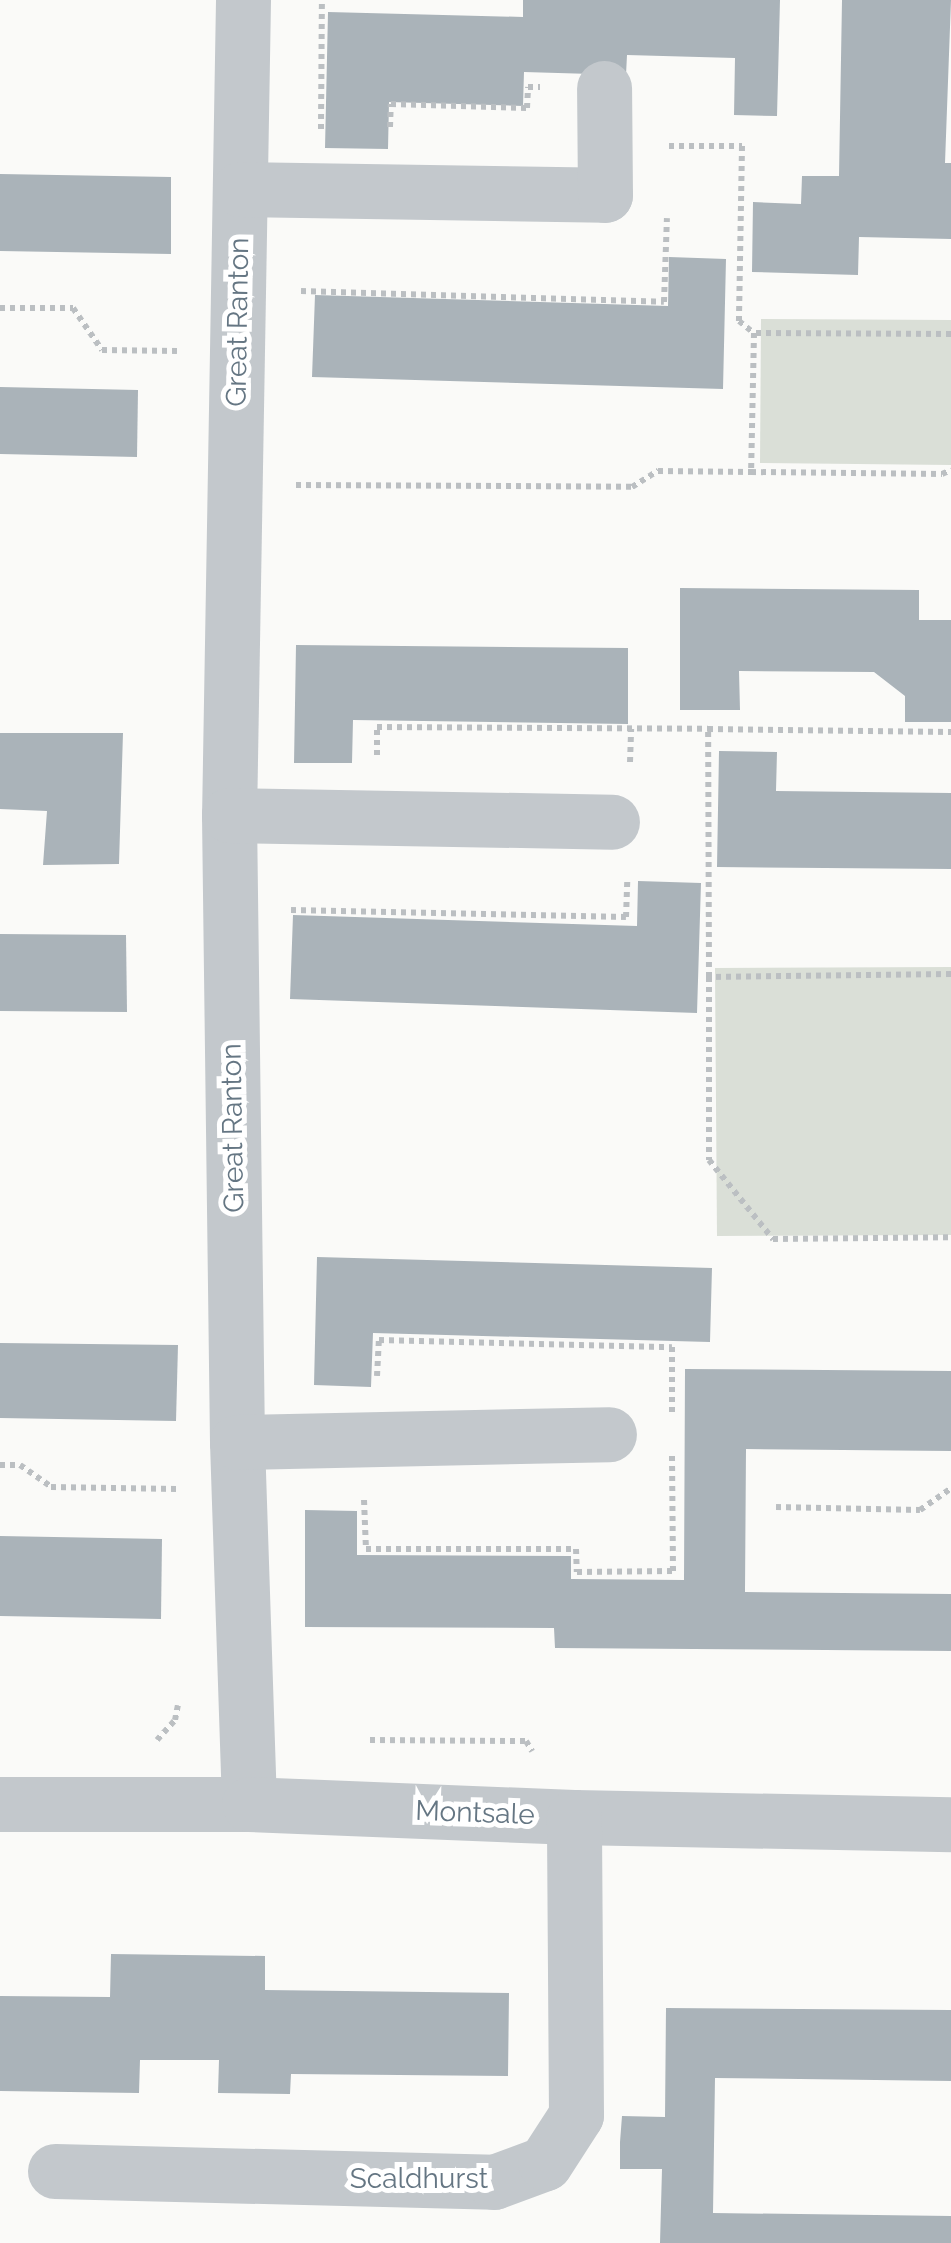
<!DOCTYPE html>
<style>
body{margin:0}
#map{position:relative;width:951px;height:2243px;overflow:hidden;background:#fafaf8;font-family:Raleway,sans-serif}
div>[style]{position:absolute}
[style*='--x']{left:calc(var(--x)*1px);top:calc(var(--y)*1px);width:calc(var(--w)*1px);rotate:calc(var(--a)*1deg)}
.green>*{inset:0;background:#dadfd7}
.building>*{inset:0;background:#aab3b9}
.path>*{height:6px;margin-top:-3px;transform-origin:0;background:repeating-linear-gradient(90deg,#bbbfc2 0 5px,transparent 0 10px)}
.minor>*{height:55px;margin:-27.5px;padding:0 27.5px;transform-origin:27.5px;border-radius:27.5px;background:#c3c8cc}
span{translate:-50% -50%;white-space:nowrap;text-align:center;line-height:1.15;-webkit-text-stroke:10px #fff;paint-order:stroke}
.street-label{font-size:28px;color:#657683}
</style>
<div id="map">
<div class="green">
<div style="clip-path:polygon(761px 319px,951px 320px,951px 465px,760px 463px)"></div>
<div style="clip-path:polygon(951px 967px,951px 1235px,717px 1236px,715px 968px)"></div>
</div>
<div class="building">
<div style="clip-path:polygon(523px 0,780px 0,777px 116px,734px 115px,735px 58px,627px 55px,626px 75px,524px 72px,523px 106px,389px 102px,388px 149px,325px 148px,328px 12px,523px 17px)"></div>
<div style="clip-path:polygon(842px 0,951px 0,945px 163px,951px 163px,951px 239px,859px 237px,858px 275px,752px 272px,753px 202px,801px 204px,802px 176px,839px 176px)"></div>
<div style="clip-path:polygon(0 174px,171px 177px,171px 254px,0 251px)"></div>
<div style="clip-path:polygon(669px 257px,726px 259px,723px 389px,312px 377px,315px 295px,668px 306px)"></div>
<div style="clip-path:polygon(0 387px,138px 390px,137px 457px,0 454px)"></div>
<div style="clip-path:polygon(680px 588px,919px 590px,919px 620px,951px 620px,951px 722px,905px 722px,905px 696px,874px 672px,739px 671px,740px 710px,680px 710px)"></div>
<div style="clip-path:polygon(296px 645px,628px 648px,628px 724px,353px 720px,352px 763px,294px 763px)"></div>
<div style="clip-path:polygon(0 733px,123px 733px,119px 864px,43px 865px,47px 811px,0 809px)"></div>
<div style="clip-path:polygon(719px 751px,777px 752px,776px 791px,951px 793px,951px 869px,717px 867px)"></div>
<div style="clip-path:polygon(638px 881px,701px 883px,697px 1013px,290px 999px,293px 915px,637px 926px)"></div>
<div style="clip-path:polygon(0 934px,126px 935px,127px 1012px,0 1011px)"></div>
<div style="clip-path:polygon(317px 1257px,712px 1268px,710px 1342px,373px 1333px,371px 1387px,314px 1385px)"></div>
<div style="clip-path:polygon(0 1343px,178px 1345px,176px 1421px,0 1418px)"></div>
<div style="clip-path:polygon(685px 1369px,951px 1371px,951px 1451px,746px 1449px,745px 1592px,951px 1594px,951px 1651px,555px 1648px,554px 1628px,305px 1627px,305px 1510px,357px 1511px,357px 1555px,571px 1556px,571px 1579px,684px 1580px)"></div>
<div style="clip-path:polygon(0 1536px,162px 1539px,161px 1619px,0 1616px)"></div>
<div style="clip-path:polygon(111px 1954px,265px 1956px,265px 1990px,509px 1993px,508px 2076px,291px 2074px,290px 2094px,218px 2093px,219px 2060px,140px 2060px,139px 2093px,0 2091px,0 1996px,110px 1997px)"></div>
<div style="clip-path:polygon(666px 2008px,951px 2010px,951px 2081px,715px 2078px,713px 2213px,951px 2216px,951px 2243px,660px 2243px,662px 2169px,620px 2169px,620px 2142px,622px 2116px,665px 2117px)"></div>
</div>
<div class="path">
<div style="--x:390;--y:127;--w:23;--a:-88"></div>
<div style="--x:391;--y:104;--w:136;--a:1.7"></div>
<div style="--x:527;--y:108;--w:21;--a:-87"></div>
<div style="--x:528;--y:87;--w:12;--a:0"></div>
<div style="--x:321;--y:129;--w:129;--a:-89.6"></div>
<div style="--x:669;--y:146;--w:73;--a:0"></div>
<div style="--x:742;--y:146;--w:175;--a:91"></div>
<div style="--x:739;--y:321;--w:19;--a:39"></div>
<div style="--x:301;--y:291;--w:363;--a:1.7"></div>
<div style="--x:664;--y:302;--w:84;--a:-88"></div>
<div style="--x:0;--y:308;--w:73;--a:0"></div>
<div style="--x:73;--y:308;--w:51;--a:55.4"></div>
<div style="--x:102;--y:350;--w:75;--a:0.8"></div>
<div style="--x:951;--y:334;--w:197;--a:-179.7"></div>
<div style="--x:754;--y:333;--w:139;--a:91.2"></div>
<div style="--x:751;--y:472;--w:191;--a:0.6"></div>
<div style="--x:942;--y:474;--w:10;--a:-24"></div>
<div style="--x:296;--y:485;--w:336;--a:0.3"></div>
<div style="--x:632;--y:487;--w:31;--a:-32"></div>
<div style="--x:658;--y:471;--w:93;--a:0.6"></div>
<div style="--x:377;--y:755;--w:28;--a:-90"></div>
<div style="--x:377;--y:727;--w:331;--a:0.3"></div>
<div style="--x:630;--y:762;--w:33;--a:-88"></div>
<div style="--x:291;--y:910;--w:335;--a:1.2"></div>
<div style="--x:626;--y:917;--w:37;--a:-88"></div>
<div style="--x:951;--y:974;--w:242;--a:179.3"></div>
<div style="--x:709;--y:977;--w:183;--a:90"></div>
<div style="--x:709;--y:1160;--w:102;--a:51"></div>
<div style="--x:773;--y:1239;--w:178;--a:-0.6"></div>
<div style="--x:709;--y:977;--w:248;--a:-90.2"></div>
<div style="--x:708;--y:729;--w:243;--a:0.7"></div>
<div style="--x:377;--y:1376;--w:36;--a:-87"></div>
<div style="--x:379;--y:1340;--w:293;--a:1.4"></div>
<div style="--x:672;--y:1347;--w:68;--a:90"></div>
<div style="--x:0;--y:1465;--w:20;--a:0"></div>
<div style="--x:20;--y:1465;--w:38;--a:35"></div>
<div style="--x:51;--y:1487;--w:126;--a:0.9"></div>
<div style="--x:364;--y:1500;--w:49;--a:87.7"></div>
<div style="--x:366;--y:1549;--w:210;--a:0"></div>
<div style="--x:576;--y:1549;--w:23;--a:88"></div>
<div style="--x:577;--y:1572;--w:96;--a:-0.6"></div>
<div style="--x:673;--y:1571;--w:119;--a:-90.5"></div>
<div style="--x:776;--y:1507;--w:144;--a:1.2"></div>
<div style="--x:920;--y:1510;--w:38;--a:-35"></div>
<div style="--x:157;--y:1740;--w:27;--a:-48"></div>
<div style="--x:175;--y:1720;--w:15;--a:-79"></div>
<div style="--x:370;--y:1740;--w:156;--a:0.4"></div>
<div style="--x:526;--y:1741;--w:12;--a:59"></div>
</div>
<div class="minor">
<div style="--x:243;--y:0;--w:815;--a:90.98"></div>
<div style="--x:229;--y:815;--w:627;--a:89.27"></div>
<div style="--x:237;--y:1442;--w:362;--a:88.1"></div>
<div style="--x:240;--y:189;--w:365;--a:0.9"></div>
<div style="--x:605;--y:195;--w:107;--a:-90.5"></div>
<div style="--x:229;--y:815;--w:383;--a:1"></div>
<div style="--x:237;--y:1442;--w:372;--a:-1.2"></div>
<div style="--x:0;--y:1804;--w:249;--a:0"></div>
<div style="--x:249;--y:1804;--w:325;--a:2.3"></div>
<div style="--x:574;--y:1817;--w:377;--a:1.1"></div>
<div style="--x:55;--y:2171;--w:439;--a:1.4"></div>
<div style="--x:494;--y:2182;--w:54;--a:-20.4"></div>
<div style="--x:545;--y:2163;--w:57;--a:-57.1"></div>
<div style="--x:576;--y:2115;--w:298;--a:-90.4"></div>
</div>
<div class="street-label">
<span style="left:238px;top:322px;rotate:-89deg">Great Ranton</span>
<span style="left:233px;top:1128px;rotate:-91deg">Great Ranton</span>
<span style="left:475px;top:1813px;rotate:2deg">Montsale</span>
<span style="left:419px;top:2179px">Scaldhurst</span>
</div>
</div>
